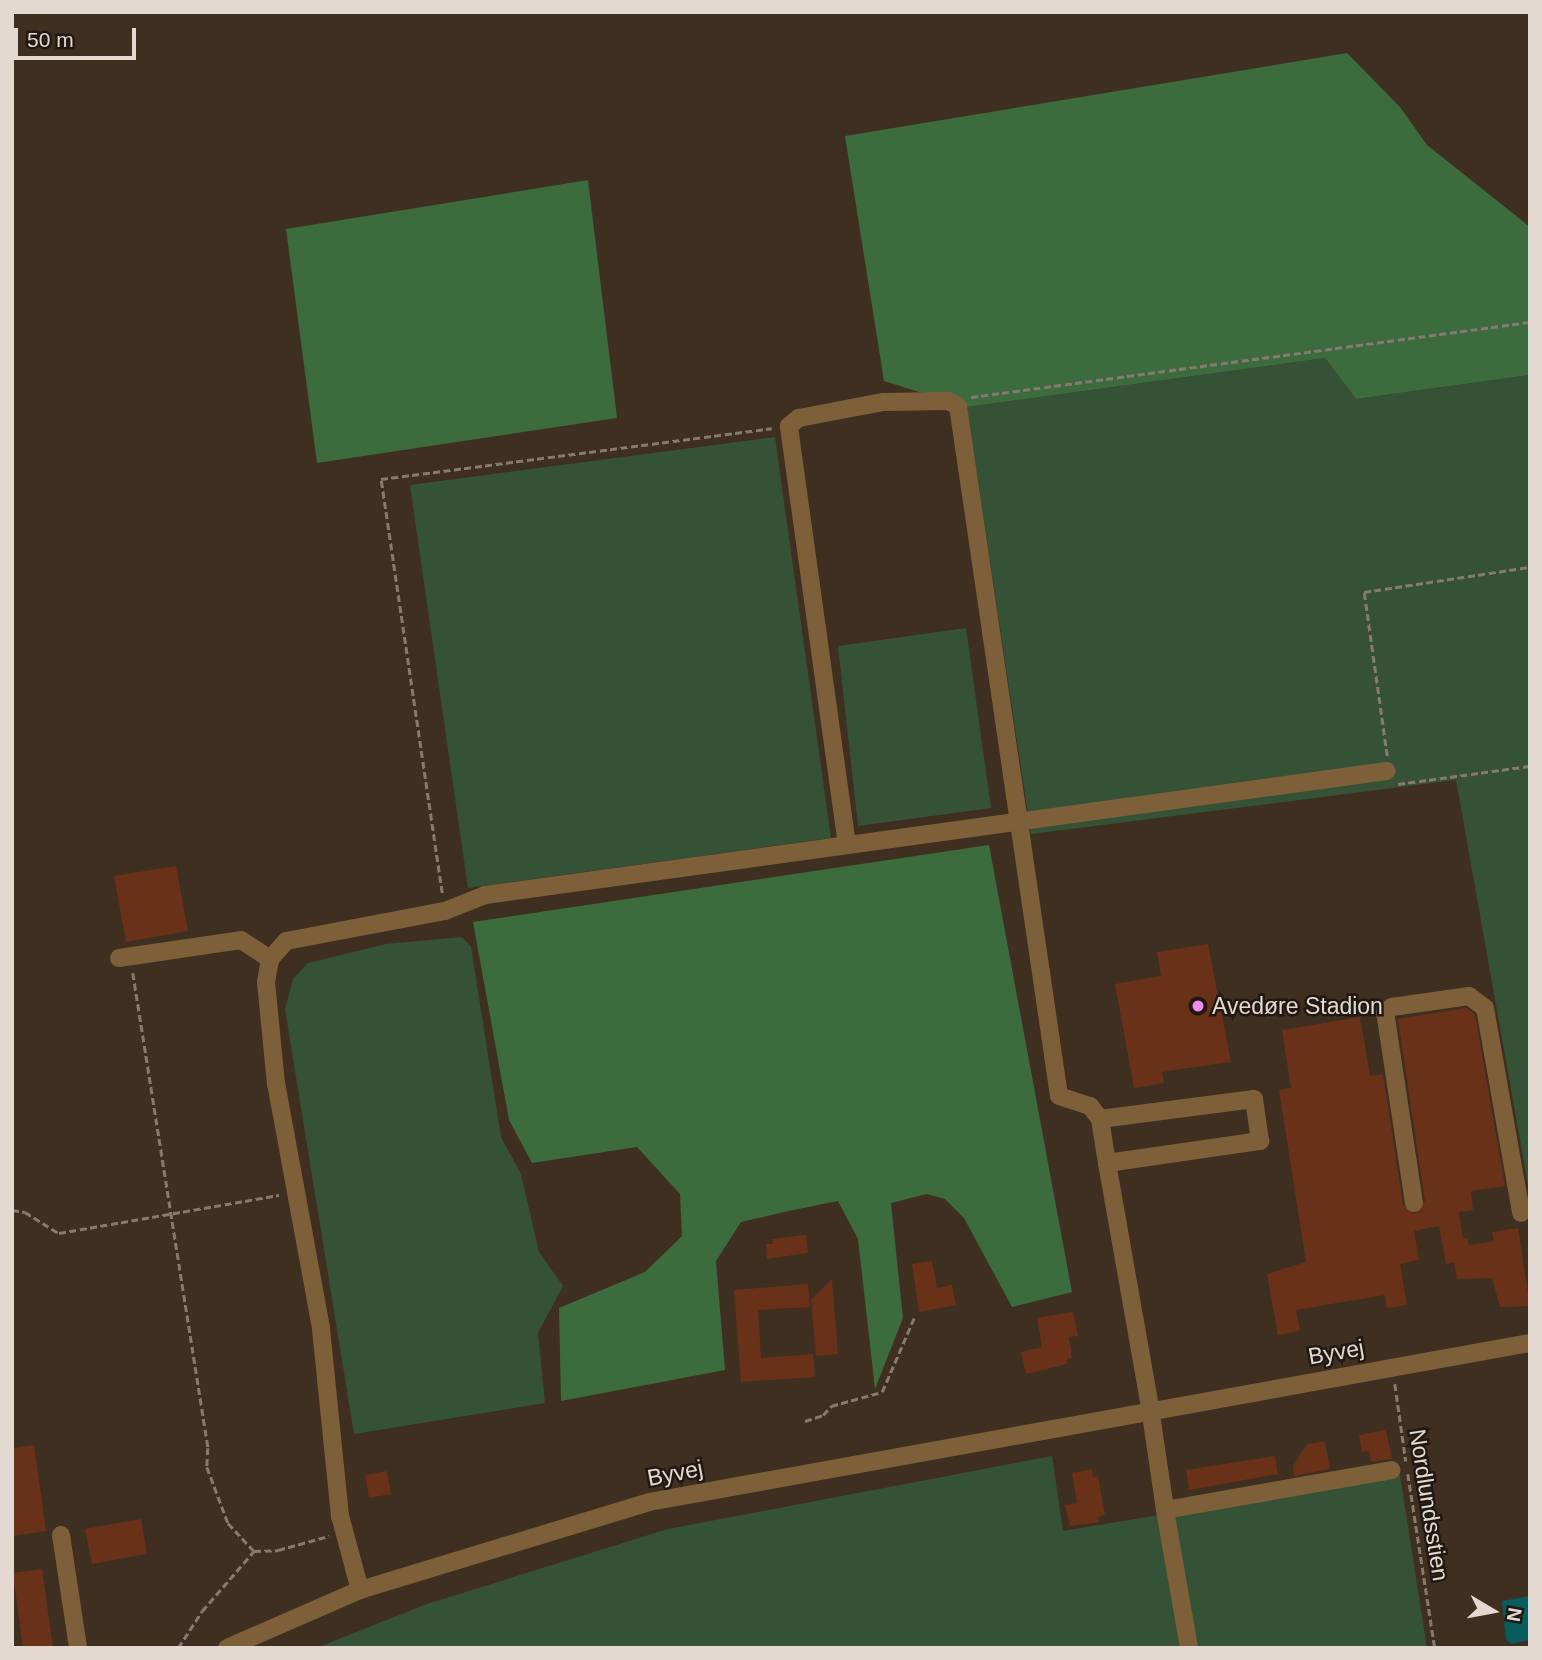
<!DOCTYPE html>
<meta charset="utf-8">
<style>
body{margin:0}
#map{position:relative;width:1542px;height:1660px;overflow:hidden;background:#3f2f21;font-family:Helvetica,sans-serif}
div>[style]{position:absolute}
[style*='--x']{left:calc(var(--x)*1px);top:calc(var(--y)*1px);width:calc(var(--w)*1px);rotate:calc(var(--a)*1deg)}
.green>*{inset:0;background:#355236}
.forest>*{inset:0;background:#3c6b3d}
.water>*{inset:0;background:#095c5e}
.building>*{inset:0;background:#693118}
.path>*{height:2.5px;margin-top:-1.25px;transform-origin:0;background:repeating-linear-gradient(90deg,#87796e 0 7px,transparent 0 10.5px)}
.minor>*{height:18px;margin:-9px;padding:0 9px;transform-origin:9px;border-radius:9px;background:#7d6039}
.dots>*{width:19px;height:19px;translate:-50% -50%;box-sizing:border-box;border:4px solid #201913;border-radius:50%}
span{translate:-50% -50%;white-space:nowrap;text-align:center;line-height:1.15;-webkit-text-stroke:5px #201913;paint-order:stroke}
.poi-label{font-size:23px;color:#e4d9d0}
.left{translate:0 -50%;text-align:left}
.street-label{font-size:23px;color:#e4d9d0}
.frame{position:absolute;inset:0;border:14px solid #e4d9d0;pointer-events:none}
.north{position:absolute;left:1458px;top:1576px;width:70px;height:70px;-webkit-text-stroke:5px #201913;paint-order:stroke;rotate:100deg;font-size:19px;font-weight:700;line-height:28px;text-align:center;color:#e4d9d0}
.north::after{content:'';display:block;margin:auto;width:24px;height:32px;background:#e4d9d0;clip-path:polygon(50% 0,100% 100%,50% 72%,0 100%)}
.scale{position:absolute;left:14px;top:28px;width:122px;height:32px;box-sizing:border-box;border:4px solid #e4d9d0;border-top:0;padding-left:9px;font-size:21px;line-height:24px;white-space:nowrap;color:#e4d9d0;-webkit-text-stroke:5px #201913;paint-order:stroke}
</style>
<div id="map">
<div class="green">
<div style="clip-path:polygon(1325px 358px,1356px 399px,1530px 375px,1530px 1196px,1456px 780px,1031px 834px,967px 407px)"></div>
<div style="clip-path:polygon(775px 437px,831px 838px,468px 888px,410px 485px)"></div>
<div style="clip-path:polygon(966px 628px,991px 808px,858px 826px,838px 646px)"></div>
<div style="clip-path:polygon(462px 937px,471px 947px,501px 1137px,521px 1174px,539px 1252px,563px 1286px,538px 1333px,545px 1403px,354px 1434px,285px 1009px,293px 979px,308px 963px,386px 944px)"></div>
<div style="clip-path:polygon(1052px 1456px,1063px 1531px,1400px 1475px,1427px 1648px,316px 1648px,427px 1604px,668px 1529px)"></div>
</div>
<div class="forest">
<div style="clip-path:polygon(1347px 53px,1400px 107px,1427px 145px,1530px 227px,1530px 375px,1356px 399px,1325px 358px,967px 407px,884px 381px,845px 136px)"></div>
<div style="clip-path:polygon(588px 180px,617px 418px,317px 463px,286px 229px)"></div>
<div style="clip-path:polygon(989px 845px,1072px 1292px,1012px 1307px,964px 1218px,945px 1199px,927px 1194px,891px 1203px,903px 1318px,875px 1389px,858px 1239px,838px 1201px,793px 1210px,741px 1222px,716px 1261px,725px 1370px,561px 1401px,559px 1308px,645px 1272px,682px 1236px,680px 1194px,637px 1147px,532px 1163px,509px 1120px,473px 922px)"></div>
</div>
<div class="water">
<div style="clip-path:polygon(1530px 1596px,1530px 1640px,1511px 1644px,1506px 1639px,1502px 1601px)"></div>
</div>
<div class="building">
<div style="clip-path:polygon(176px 866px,188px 931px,126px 942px,114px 876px)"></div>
<div style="clip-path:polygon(1208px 944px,1231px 1062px,1162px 1072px,1164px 1083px,1134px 1088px,1115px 984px,1161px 976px,1157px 952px)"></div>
<div style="clip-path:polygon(1466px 1008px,1475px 1014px,1505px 1186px,1471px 1191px,1473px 1210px,1459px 1212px,1463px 1239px,1467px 1238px,1469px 1245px,1494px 1241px,1492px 1232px,1518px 1228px,1530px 1306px,1500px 1307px,1492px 1278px,1457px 1279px,1454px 1262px,1446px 1264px,1439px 1226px,1414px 1231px,1419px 1260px,1400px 1264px,1407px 1305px,1387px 1308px,1385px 1295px,1296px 1310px,1300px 1331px,1278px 1335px,1267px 1274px,1306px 1262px,1279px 1090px,1291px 1088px,1282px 1030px,1360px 1017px,1370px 1076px,1383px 1074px,1403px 1205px,1415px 1214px,1425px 1201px,1398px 1019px)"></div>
<div style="clip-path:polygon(806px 1235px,808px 1253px,767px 1259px,766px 1244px,773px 1244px,772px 1239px)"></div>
<div style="clip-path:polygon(932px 1261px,937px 1288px,952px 1285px,956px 1305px,919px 1312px,912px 1264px)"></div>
<div style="clip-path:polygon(832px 1279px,838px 1354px,816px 1356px,811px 1300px)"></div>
<div style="clip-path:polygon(808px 1284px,810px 1307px,758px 1310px,761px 1358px,813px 1354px,815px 1377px,741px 1382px,734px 1290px)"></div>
<div style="clip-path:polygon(1073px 1312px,1078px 1336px,1069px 1337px,1072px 1358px,1067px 1359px,1067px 1364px,1026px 1374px,1021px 1352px,1042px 1347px,1037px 1318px)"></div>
<div style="clip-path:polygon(1386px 1430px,1392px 1459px,1371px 1462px,1369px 1451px,1362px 1452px,1359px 1435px)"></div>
<div style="clip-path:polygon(1325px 1441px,1330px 1469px,1294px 1476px,1293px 1466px,1307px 1444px)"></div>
<div style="clip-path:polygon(34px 1445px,46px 1531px,12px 1536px,12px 1448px)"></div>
<div style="clip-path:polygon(1275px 1456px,1278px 1474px,1189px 1490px,1186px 1470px)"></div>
<div style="clip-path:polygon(1092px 1469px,1093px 1477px,1098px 1476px,1105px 1515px,1098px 1517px,1099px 1522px,1070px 1526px,1065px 1505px,1077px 1503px,1072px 1473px)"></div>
<div style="clip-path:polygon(387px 1471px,391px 1494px,369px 1498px,365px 1475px)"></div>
<div style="clip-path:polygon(141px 1519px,147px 1554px,92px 1564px,85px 1529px)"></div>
<div style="clip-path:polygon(42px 1569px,53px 1648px,23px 1648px,13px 1573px)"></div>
</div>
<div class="path">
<div style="--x:971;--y:397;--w:564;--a:-7.64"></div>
<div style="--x:1387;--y:756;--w:166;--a:-98"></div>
<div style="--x:1364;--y:592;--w:168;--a:-8.6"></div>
<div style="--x:1398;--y:784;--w:133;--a:-7.8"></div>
<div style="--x:442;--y:893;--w:418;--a:-98.4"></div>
<div style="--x:381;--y:479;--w:394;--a:-7.4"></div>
<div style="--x:133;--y:973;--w:481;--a:81"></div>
<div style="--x:208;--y:1448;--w:19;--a:93"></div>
<div style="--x:207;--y:1467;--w:60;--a:69.4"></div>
<div style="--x:228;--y:1523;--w:38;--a:47"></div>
<div style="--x:254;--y:1551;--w:24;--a:-2"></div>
<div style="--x:278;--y:1550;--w:53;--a:-15.4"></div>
<div style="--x:12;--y:1210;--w:13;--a:9"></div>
<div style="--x:25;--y:1212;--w:40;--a:32"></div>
<div style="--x:59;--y:1233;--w:223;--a:-9.8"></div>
<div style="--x:1395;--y:1384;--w:78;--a:81.9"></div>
<div style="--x:805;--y:1421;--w:19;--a:-18"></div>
<div style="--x:823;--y:1415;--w:12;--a:-48"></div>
<div style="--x:831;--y:1406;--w:53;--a:-15.4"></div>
<div style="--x:882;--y:1392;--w:81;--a:-66.6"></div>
<div style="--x:1408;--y:1474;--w:176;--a:81.2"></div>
<div style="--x:178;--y:1648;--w:44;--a:-57"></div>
<div style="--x:202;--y:1611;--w:79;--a:-49.1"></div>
</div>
<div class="minor">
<div style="--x:847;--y:845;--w:423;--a:-97.9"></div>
<div style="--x:789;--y:426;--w:13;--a:-39"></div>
<div style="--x:799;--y:418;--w:86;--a:-10.8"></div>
<div style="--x:883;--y:402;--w:65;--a:-0.9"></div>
<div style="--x:948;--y:401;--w:11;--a:27"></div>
<div style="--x:958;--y:406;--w:697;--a:81.67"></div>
<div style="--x:1059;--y:1096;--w:33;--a:18"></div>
<div style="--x:1090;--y:1106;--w:16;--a:52"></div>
<div style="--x:119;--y:958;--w:123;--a:-8.4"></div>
<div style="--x:241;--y:940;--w:35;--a:33"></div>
<div style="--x:1107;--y:1163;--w:155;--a:-8.2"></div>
<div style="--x:1260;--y:1141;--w:42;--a:-98.1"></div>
<div style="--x:1254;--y:1099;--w:155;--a:172.6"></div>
<div style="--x:1100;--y:1119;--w:45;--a:81"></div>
<div style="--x:1107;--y:1163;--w:249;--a:80"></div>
<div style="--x:1150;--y:1408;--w:103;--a:81.6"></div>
<div style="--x:1165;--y:1510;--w:230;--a:-10"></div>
<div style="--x:1414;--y:1203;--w:193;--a:-98.6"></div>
<div style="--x:1385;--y:1012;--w:9;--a:-36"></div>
<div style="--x:1392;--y:1007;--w:78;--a:-8.1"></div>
<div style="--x:1469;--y:996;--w:20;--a:37"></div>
<div style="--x:1485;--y:1008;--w:208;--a:80"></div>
<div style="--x:1165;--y:1510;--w:140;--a:80.1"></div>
<div style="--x:61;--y:1535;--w:114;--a:81.4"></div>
<div style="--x:360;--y:1590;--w:77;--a:-105.1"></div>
<div style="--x:340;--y:1516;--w:189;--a:-95.8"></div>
<div style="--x:321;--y:1328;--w:248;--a:-100.4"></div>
<div style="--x:276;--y:1084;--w:102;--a:-95.6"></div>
<div style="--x:266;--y:982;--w:23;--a:-80"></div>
<div style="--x:270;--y:959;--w:24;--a:-48"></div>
<div style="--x:286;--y:941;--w:162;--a:-10.7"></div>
<div style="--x:445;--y:911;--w:43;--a:-21.8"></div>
<div style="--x:485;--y:895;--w:910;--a:-7.83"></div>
<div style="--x:227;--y:1648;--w:145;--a:-23.6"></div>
<div style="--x:360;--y:1590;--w:302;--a:-16.9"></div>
<div style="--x:649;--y:1502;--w:895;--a:-10.23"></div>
</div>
<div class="dots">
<div style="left:1198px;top:1006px;background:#f489ef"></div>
</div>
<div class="poi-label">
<span class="left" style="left:1212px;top:1006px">Avedøre Stadion</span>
</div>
<div class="street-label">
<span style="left:1336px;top:1352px;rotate:-10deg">Byvej</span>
<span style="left:675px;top:1473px;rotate:-11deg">Byvej</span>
<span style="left:1429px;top:1505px;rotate:81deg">Nordlundsstien</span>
</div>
<div class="frame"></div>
<div class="north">N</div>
<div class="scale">50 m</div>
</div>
